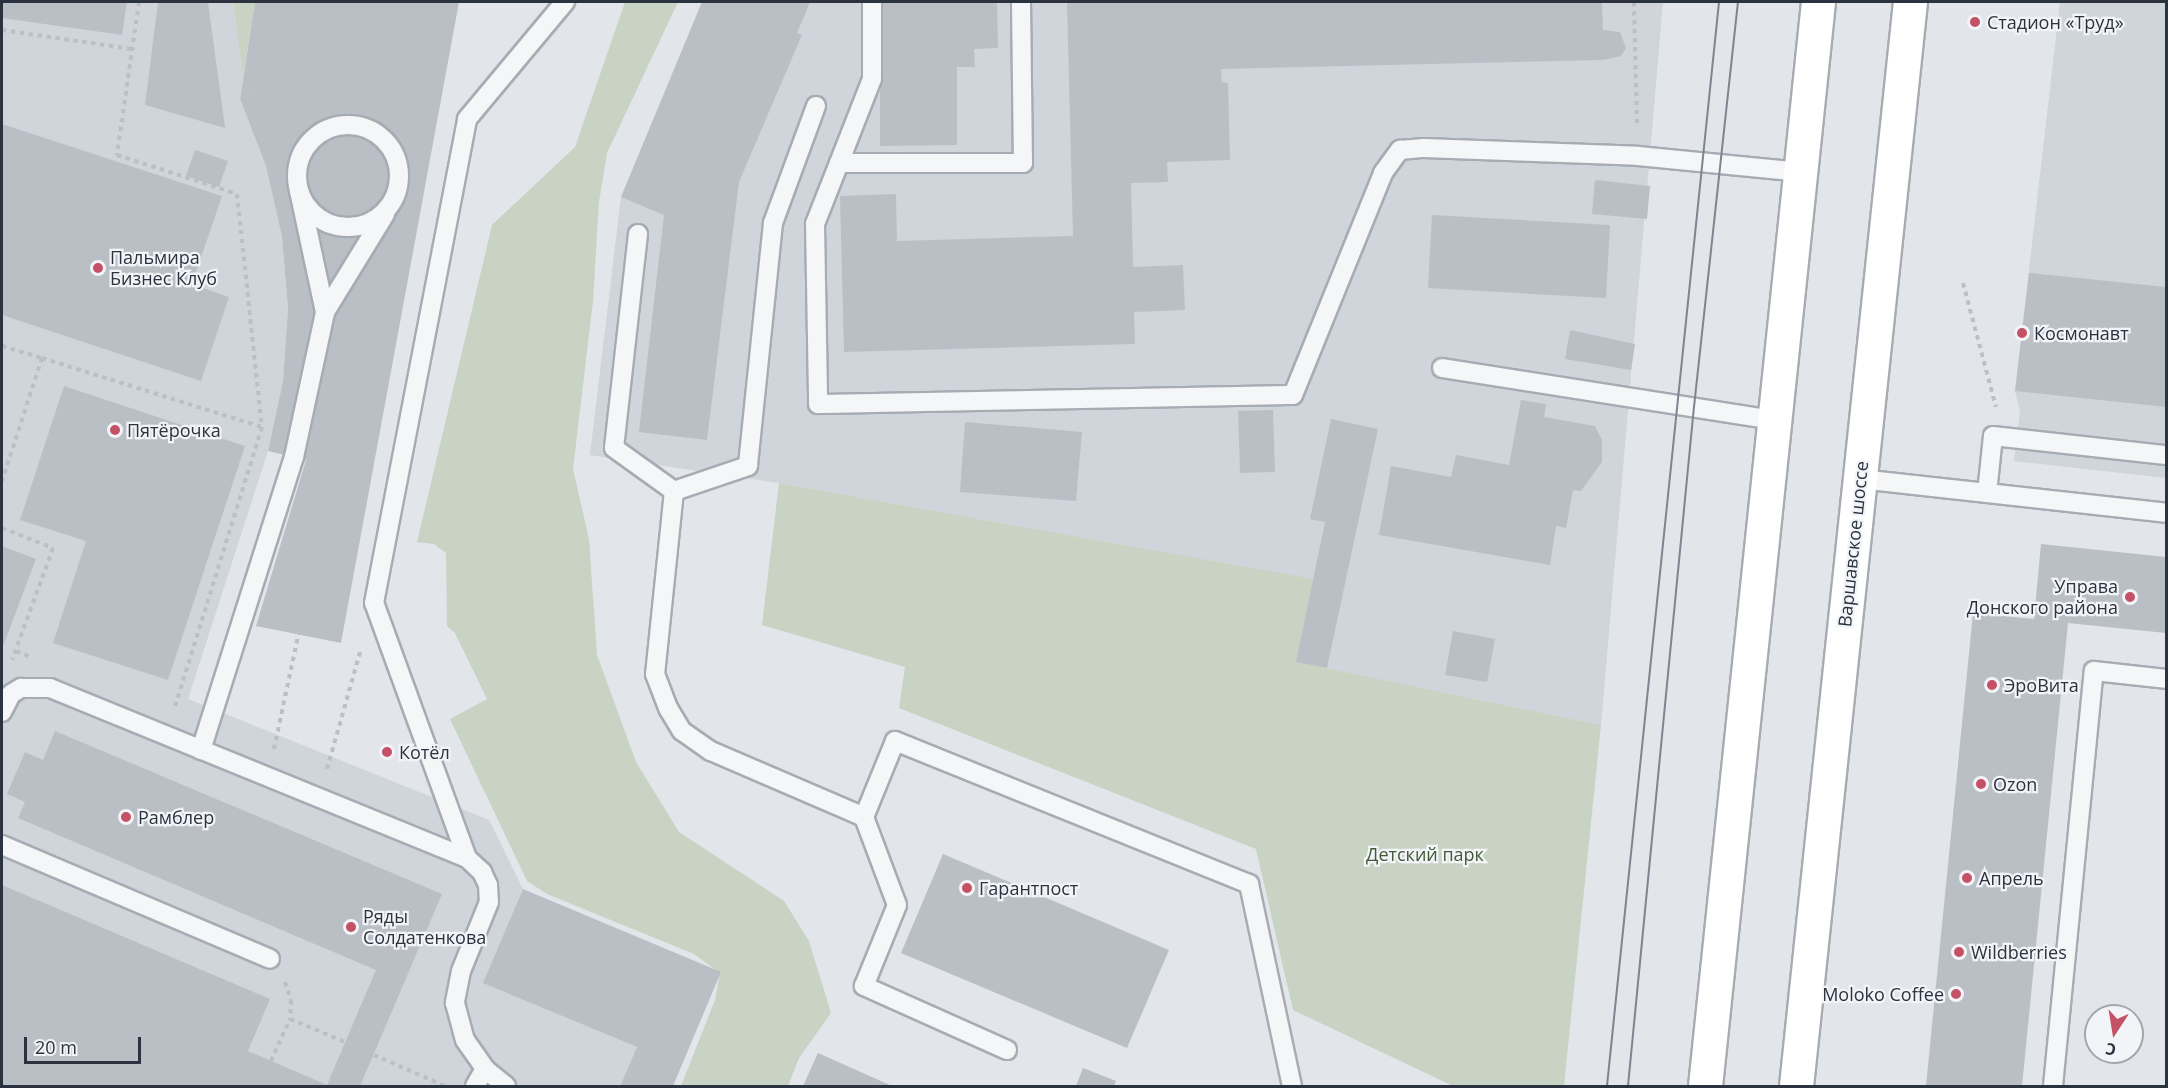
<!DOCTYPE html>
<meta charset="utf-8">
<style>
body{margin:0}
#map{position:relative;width:2168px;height:1088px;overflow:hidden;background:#e2e5e9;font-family:"Open Sans",sans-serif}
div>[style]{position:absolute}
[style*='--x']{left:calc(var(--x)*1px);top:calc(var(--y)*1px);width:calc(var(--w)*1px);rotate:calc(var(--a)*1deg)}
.built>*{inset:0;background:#d0d4db}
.green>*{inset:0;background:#c8d3c4}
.building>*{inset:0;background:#babfc6}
.path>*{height:4px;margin-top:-2px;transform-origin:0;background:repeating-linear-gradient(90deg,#bcbfc4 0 4.5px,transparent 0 9px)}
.roads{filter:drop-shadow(2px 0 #a7acb3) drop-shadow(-2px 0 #a7acb3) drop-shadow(0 2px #a7acb3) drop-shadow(0 -2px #a7acb3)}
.lane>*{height:18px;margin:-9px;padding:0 9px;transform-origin:9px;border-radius:9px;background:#f5f6f8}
.lane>.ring{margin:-9px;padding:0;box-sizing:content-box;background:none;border:18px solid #f5f6f8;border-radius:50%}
.primary>*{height:33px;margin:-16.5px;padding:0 16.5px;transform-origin:16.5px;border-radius:16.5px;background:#fff}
.tram>*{height:1.5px;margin:-0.75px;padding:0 0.75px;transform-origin:0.75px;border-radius:0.75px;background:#7d8592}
.dots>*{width:16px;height:16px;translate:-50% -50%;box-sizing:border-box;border:3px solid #f2f4f7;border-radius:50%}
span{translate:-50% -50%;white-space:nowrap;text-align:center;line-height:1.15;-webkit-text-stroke:4.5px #f2f4f7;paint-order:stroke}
.poi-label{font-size:18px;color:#2b3340}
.left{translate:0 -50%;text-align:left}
.right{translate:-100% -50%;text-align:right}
.street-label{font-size:18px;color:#2b3340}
.park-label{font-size:18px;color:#415b3a}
.frame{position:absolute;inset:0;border:3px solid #2b3340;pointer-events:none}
.north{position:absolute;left:2084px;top:1004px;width:60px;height:60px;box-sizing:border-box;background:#f2f4f7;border:2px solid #a2a7ae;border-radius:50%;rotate:192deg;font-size:16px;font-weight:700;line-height:24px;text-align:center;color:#2b3340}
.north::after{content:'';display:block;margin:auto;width:21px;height:27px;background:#c45165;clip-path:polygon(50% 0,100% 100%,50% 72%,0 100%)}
.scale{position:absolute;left:24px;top:1037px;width:117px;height:27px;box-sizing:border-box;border:3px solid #2b3340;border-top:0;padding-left:8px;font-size:18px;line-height:21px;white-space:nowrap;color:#2b3340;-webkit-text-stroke:4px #f2f4f7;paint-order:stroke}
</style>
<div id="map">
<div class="built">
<div style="clip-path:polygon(2px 2px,233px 2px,243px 77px,240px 99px,266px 166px,282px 237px,288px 309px,283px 381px,268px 451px,188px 699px,489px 820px,523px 889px,484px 983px,637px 1047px,620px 1086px,2px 1086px)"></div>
<div style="clip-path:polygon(702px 2px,1663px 2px,1601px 725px,1296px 662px,1313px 579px,779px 483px,590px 455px,621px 197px)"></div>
<div style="clip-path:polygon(2060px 2px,2166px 2px,2166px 478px,2014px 461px,2020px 412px,2015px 391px)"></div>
</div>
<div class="green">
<div style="clip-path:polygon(233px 2px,255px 2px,243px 77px)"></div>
<div style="clip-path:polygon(625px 2px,678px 2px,607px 153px,599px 202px,593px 301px,573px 469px,589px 539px,597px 655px,636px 762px,679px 832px,784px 901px,809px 941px,831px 1013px,799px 1058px,788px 1086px,681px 1086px,715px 1000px,720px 973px,694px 954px,547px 894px,527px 881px,450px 719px,487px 699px,455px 633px,447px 626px,446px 553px,434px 544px,417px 542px,492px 225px,575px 147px)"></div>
<div style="clip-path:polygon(779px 483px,1314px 579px,1297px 662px,1601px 725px,1564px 1086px,1453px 1086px,1293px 1010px,1256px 849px,899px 708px,905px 667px,762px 625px)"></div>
</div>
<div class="building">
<div style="clip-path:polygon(2px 2px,127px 2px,122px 35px,2px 18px)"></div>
<div style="clip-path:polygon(158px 2px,208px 2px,225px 128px,145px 105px)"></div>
<div style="clip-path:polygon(255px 2px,459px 2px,341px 643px,256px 626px,306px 460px,268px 451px,283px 381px,288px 309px,282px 237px,266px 166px,240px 99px)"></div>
<div style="clip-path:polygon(702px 2px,810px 2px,797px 33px,802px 35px,739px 182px,707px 440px,639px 432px,664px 215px,621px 197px)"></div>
<div style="clip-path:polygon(880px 2px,997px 2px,998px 48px,974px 49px,975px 67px,957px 67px,957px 145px,880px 146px)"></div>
<div style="clip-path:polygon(1067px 2px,1602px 2px,1603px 30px,1620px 32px,1626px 48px,1621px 56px,1603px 60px,1221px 69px,1222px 82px,1228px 83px,1230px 160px,1167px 162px,1168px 182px,1131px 183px,1133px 267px,1183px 265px,1185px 310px,1134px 312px,1135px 344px,844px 352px,840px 196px,896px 194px,897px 241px,1073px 236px)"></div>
<div style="clip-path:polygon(2px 124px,222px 196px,192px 284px,229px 297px,201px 381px,2px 315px)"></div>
<div style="clip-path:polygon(195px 150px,228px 161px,219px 187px,186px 176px)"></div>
<div style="clip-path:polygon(1595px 180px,1650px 186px,1647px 219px,1592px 214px)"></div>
<div style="clip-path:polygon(1432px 215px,1610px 225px,1606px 298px,1428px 288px)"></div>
<div style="clip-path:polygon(2029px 273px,2166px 287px,2166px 407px,2015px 391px)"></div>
<div style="clip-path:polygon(1570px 330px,1635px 344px,1631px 370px,1565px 359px)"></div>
<div style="clip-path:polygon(64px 386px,245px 446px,168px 680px,53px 643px,86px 541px,20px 520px)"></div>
<div style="clip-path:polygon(1521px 400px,1546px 404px,1544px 417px,1595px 426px,1602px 440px,1602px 462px,1581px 491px,1573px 490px,1566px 528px,1556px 526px,1550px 565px,1379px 535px,1391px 466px,1451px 477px,1456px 455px,1509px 465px)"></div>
<div style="clip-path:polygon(1273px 410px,1275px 472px,1240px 473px,1238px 411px)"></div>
<div style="clip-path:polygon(1331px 419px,1378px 429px,1327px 668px,1296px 662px,1325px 522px,1310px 519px)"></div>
<div style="clip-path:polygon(965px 422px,1082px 432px,1076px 501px,960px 492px)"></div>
<div style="clip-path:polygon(2041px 544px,2166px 557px,2166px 633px,2068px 623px,2022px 1086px,1926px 1086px,1973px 613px,2034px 619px)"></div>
<div style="clip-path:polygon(2px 546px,36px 559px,2px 649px)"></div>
<div style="clip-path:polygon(1453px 631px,1495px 639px,1487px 682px,1445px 675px)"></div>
<div style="clip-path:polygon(55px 731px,442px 894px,360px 1086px,2px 1086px,2px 885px,270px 999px,248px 1051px,327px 1085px,376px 970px,18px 818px,25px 802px,7px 794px,25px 752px,43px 760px)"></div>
<div style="clip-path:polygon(943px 854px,1169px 950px,1127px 1048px,901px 953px)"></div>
<div style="clip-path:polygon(523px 889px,721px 972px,673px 1086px,620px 1086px,637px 1047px,483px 983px)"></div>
<div style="clip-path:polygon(818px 1053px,892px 1086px,803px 1086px)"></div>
<div style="clip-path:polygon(1083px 1068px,1116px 1081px,1114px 1086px,1076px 1086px)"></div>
</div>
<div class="path">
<div style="--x:139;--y:2;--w:155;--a:98.2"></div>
<div style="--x:117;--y:155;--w:126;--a:18"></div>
<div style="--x:237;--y:194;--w:234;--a:83.9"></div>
<div style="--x:262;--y:427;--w:292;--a:107.3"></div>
<div style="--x:1634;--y:2;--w:126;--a:88.6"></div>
<div style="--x:2;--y:30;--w:131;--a:8.3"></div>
<div style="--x:252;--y:79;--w:14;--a:98"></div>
<div style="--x:250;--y:93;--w:83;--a:69.6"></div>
<div style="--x:1963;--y:283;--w:128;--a:75.1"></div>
<div style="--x:2;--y:346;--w:42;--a:16.7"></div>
<div style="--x:42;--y:358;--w:129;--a:108"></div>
<div style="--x:42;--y:358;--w:231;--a:17.4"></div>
<div style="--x:326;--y:453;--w:17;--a:65"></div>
<div style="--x:2;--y:528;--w:55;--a:21.4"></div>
<div style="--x:53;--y:548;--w:119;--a:110.1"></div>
<div style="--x:16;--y:651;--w:15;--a:23"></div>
<div style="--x:274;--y:749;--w:460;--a:-78"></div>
<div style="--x:327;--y:769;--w:122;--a:-74.2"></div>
<div style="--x:285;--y:982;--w:19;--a:72"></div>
<div style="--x:291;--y:1000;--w:19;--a:93"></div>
<div style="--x:290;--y:1019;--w:60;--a:22.7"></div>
<div style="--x:374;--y:1055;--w:77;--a:23.6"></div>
<div style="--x:271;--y:1061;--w:46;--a:-65.7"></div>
</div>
<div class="roads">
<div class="lane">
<div style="--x:1021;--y:2;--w:161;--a:89.3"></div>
<div style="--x:1023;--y:163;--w:184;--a:180"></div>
<div style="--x:839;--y:163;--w:66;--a:111.5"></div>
<div style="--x:815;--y:224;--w:180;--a:89"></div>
<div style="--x:818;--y:404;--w:475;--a:-1.1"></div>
<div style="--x:1293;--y:395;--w:240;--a:-67.9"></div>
<div style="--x:1383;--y:173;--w:29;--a:-54"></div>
<div style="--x:1400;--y:150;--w:24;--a:-5"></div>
<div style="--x:1424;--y:148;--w:214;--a:2.1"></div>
<div style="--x:1638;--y:156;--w:164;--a:5.6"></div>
<div style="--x:816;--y:106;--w:125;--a:110.2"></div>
<div style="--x:773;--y:223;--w:244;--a:95.9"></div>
<div style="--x:748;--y:466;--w:78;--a:161.3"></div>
<div style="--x:674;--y:491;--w:184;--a:95.9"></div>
<div style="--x:655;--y:674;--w:36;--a:69"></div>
<div style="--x:668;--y:708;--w:27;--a:59"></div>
<div style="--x:682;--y:731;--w:35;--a:35"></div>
<div style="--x:711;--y:751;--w:167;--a:23.3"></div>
<div class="ring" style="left:297px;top:125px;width:84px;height:84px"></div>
<div style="--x:839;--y:163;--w:90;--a:-68.6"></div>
<div style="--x:872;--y:79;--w:77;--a:-90"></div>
<div style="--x:638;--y:234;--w:215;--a:96.4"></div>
<div style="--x:614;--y:448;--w:74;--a:35.6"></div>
<div style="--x:325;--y:312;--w:115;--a:-58.5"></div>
<div style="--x:1442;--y:368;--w:337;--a:8.9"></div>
<div style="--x:1860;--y:479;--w:308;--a:6.3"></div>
<div style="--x:1987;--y:493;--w:57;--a:-84"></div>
<div style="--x:1993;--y:436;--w:174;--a:6.3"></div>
<div style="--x:2;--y:712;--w:20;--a:-63"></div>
<div style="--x:11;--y:694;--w:12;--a:-31"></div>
<div style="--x:21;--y:688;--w:29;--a:0"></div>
<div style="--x:50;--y:688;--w:450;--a:22.2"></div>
<div style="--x:467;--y:858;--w:21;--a:43"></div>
<div style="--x:482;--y:872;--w:14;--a:65"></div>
<div style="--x:488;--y:885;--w:17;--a:87"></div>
<div style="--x:489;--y:902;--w:74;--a:112.1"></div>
<div style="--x:461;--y:971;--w:33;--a:101"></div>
<div style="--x:455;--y:1003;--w:38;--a:75"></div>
<div style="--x:465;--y:1040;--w:35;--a:55"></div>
<div style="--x:485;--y:1069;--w:27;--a:39"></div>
<div style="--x:201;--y:750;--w:307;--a:-72.4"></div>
<div style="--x:294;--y:457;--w:148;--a:-77.9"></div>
<div style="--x:325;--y:312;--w:124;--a:-102.1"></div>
<div style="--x:2;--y:845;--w:291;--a:23"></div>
<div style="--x:467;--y:858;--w:271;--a:-110"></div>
<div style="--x:374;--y:603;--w:493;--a:-79.1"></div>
<div style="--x:467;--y:119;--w:153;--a:-50.1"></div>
<div style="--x:1007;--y:1050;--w:157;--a:-155.9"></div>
<div style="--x:864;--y:986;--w:87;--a:-67.8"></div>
<div style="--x:897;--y:905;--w:94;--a:-110.6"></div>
<div style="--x:864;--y:817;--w:82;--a:-67.8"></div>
<div style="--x:895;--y:741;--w:382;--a:22"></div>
<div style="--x:1249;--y:884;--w:207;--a:78"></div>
<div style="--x:475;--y:1086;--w:20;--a:-60"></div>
<div style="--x:2053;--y:1086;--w:417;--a:-84.4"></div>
<div style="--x:2094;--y:671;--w:72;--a:6.3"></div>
</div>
<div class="primary">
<div style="--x:1705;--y:1086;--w:1090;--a:-84.05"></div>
<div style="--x:1796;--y:1086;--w:1090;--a:-84"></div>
</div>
</div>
<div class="tram">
<div style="--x:1607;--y:1086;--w:1090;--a:-84.1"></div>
<div style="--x:1628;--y:1086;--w:682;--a:-84.45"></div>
<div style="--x:1694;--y:407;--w:407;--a:-83.8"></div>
</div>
<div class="dots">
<div style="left:1975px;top:22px;background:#c45165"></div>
<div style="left:98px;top:268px;background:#c45165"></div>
<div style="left:2022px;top:333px;background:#c45165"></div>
<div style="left:115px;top:430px;background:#c45165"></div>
<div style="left:2130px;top:597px;background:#c45165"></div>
<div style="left:1992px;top:685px;background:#c45165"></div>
<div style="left:387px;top:752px;background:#c45165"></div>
<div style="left:1981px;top:784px;background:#c45165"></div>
<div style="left:126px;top:817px;background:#c45165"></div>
<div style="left:1967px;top:878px;background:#c45165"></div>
<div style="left:967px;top:888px;background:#c45165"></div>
<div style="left:351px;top:927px;background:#c45165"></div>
<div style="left:1959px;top:952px;background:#c45165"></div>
<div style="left:1956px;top:994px;background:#c45165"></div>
</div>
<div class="poi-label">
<span class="left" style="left:1987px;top:22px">Стадион «Труд»</span>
<span class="left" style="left:110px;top:268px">Пальмира<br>Бизнес Клуб</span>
<span class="left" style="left:2034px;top:333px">Космонавт</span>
<span class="left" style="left:127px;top:430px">Пятёрочка</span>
<span class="right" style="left:2118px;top:597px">Управа<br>Донского района</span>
<span class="left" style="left:2004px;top:685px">ЭроВита</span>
<span class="left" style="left:399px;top:752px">Котёл</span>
<span class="left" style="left:1993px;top:784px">Ozon</span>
<span class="left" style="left:138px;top:817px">Рамблер</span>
<span class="left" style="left:1979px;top:878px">Апрель</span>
<span class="left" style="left:979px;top:888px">Гарантпост</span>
<span class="left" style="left:363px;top:927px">Ряды<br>Солдатенкова</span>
<span class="left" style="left:1971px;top:952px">Wildberries</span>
<span class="right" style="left:1944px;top:994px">Moloko Coffee</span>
</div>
<div class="street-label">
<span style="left:1853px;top:544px;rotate:-84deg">Варшавское шоссе</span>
</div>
<div class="park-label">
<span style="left:1425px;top:854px">Детский парк</span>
</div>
<div class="frame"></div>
<div class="north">С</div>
<div class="scale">20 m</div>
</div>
